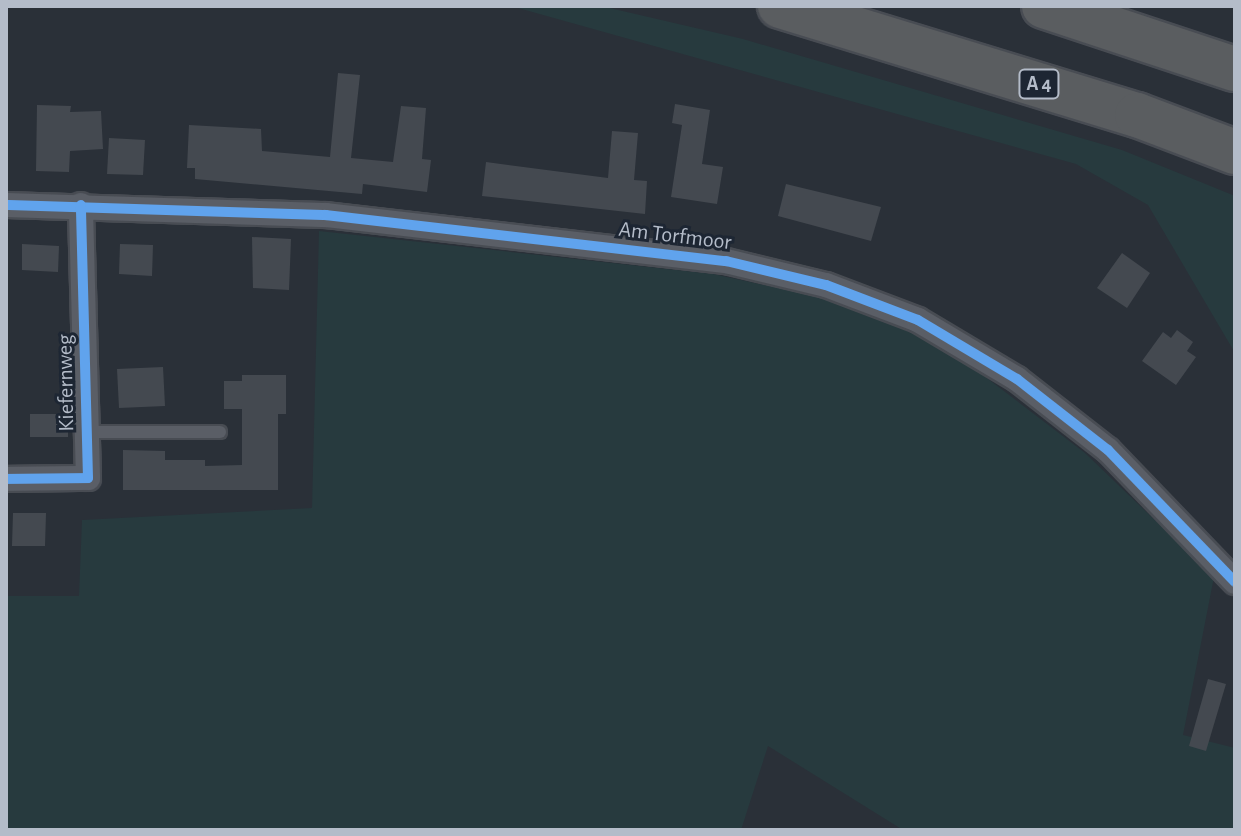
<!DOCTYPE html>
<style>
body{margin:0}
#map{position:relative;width:1241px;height:836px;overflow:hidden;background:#2a3038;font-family:"Alegreya Sans",sans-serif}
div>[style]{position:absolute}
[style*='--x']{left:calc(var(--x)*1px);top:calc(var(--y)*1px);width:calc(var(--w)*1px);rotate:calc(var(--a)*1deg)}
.green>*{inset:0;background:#273a3e}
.building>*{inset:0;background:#444950}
.roads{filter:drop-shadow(2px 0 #484c53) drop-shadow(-2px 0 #484c53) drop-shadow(0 2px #484c53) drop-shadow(0 -2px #484c53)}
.lane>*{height:12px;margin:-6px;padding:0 6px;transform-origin:6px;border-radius:6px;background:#5a5e66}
.street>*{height:24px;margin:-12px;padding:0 12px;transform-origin:12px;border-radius:12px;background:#5a5e66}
.highway>*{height:44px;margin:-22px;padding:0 22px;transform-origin:22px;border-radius:22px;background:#5a5d60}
.cycleway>*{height:10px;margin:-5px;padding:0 5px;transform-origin:5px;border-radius:5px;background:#60a3ed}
span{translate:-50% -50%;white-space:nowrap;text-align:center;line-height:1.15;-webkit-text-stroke:6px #1d2633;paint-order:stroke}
.shield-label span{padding:2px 6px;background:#1d2633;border:2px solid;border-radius:6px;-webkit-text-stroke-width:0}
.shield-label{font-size:20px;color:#b4bcc9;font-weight:700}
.street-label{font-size:22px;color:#b4bcc9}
.frame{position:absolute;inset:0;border:8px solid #b4bcc9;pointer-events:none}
</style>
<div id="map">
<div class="green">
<div style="clip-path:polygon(511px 6px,601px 6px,743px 39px,1122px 150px,1235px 196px,1235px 353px,1148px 205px,1076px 164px)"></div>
<div style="clip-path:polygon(319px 231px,713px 274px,847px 303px,954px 353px,1085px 453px,1214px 577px,1183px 735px,1235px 748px,1235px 830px,903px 830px,768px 746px,741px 830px,6px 830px,6px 596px,79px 596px,82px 520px,312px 508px)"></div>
</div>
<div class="building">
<div style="clip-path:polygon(338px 73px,360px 75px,351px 158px,393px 162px,401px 106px,426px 108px,422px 159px,431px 160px,427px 192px,363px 184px,362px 194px,195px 179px,195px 168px,187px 168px,189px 125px,261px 129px,262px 151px,330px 157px)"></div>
<div style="clip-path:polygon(675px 104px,710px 110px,702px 164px,723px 167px,717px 204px,671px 197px,682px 125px,672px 123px)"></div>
<div style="clip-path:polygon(37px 105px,71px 106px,70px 112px,101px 111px,103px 149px,70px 151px,69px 172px,36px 171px)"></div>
<div style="clip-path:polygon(612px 131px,638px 133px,634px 180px,647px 181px,645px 214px,482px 196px,486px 162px,608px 178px)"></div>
<div style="clip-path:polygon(109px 138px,145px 140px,143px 175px,107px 174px)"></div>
<div style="clip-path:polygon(786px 184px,881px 207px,871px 241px,778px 216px)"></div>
<div style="clip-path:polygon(252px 237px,291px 239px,289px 290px,253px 288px)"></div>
<div style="clip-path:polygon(22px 244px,59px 246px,58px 272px,22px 270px)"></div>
<div style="clip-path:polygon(120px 244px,153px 245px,152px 276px,119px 274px)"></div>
<div style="clip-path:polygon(1122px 253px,1150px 273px,1127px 308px,1097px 288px)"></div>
<div style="clip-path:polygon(1177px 330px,1193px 342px,1187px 351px,1196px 357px,1176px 385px,1142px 361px,1163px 332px,1171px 338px)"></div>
<div style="clip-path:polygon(163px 367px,165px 406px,119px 408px,117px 369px)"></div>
<div style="clip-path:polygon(242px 375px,286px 375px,286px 414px,278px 414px,278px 490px,123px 490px,123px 450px,165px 451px,165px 460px,205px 460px,205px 466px,242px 465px,242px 409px,224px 409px,224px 381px,242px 381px)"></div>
<div style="clip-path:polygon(30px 414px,68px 414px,68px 437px,30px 437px)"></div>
<div style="clip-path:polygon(13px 513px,46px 513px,45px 546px,12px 546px)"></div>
<div style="clip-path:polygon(1208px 679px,1226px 684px,1206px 751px,1189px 746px)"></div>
</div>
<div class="roads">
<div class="lane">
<div style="--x:87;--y:432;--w:133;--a:0"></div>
</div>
<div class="street">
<div style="--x:6;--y:205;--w:320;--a:1.8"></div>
<div style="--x:326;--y:215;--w:403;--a:6.6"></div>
<div style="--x:726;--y:261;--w:103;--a:13.5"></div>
<div style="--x:826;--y:285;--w:98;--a:20.8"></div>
<div style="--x:918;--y:320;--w:115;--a:30.8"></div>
<div style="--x:1017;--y:379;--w:115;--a:38"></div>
<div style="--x:1108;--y:450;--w:183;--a:46.1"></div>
<div style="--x:6;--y:479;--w:82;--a:-0.7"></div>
<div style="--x:88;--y:478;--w:273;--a:-91.5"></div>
</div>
<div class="highway">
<div style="--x:780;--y:6;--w:373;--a:17"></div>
<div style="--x:1137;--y:115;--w:105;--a:20.7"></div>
<div style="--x:1044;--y:6;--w:201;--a:18.3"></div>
</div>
</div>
<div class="cycleway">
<div style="--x:6;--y:205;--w:320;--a:1.8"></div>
<div style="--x:326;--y:215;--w:403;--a:6.6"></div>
<div style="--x:726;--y:261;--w:103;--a:13.5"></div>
<div style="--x:826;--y:285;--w:98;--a:20.8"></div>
<div style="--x:918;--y:320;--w:115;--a:30.8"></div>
<div style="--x:1017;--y:379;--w:115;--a:38"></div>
<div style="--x:1108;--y:450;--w:183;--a:46.1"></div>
<div style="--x:6;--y:479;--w:82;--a:-0.7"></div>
<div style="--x:88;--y:478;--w:273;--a:-91.5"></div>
</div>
<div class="shield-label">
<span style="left:1039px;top:84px">A 4</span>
</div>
<div class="street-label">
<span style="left:675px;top:236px;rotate:7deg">Am Torfmoor</span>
<span style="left:66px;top:383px;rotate:-91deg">Kiefernweg</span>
</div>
<div class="frame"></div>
</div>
